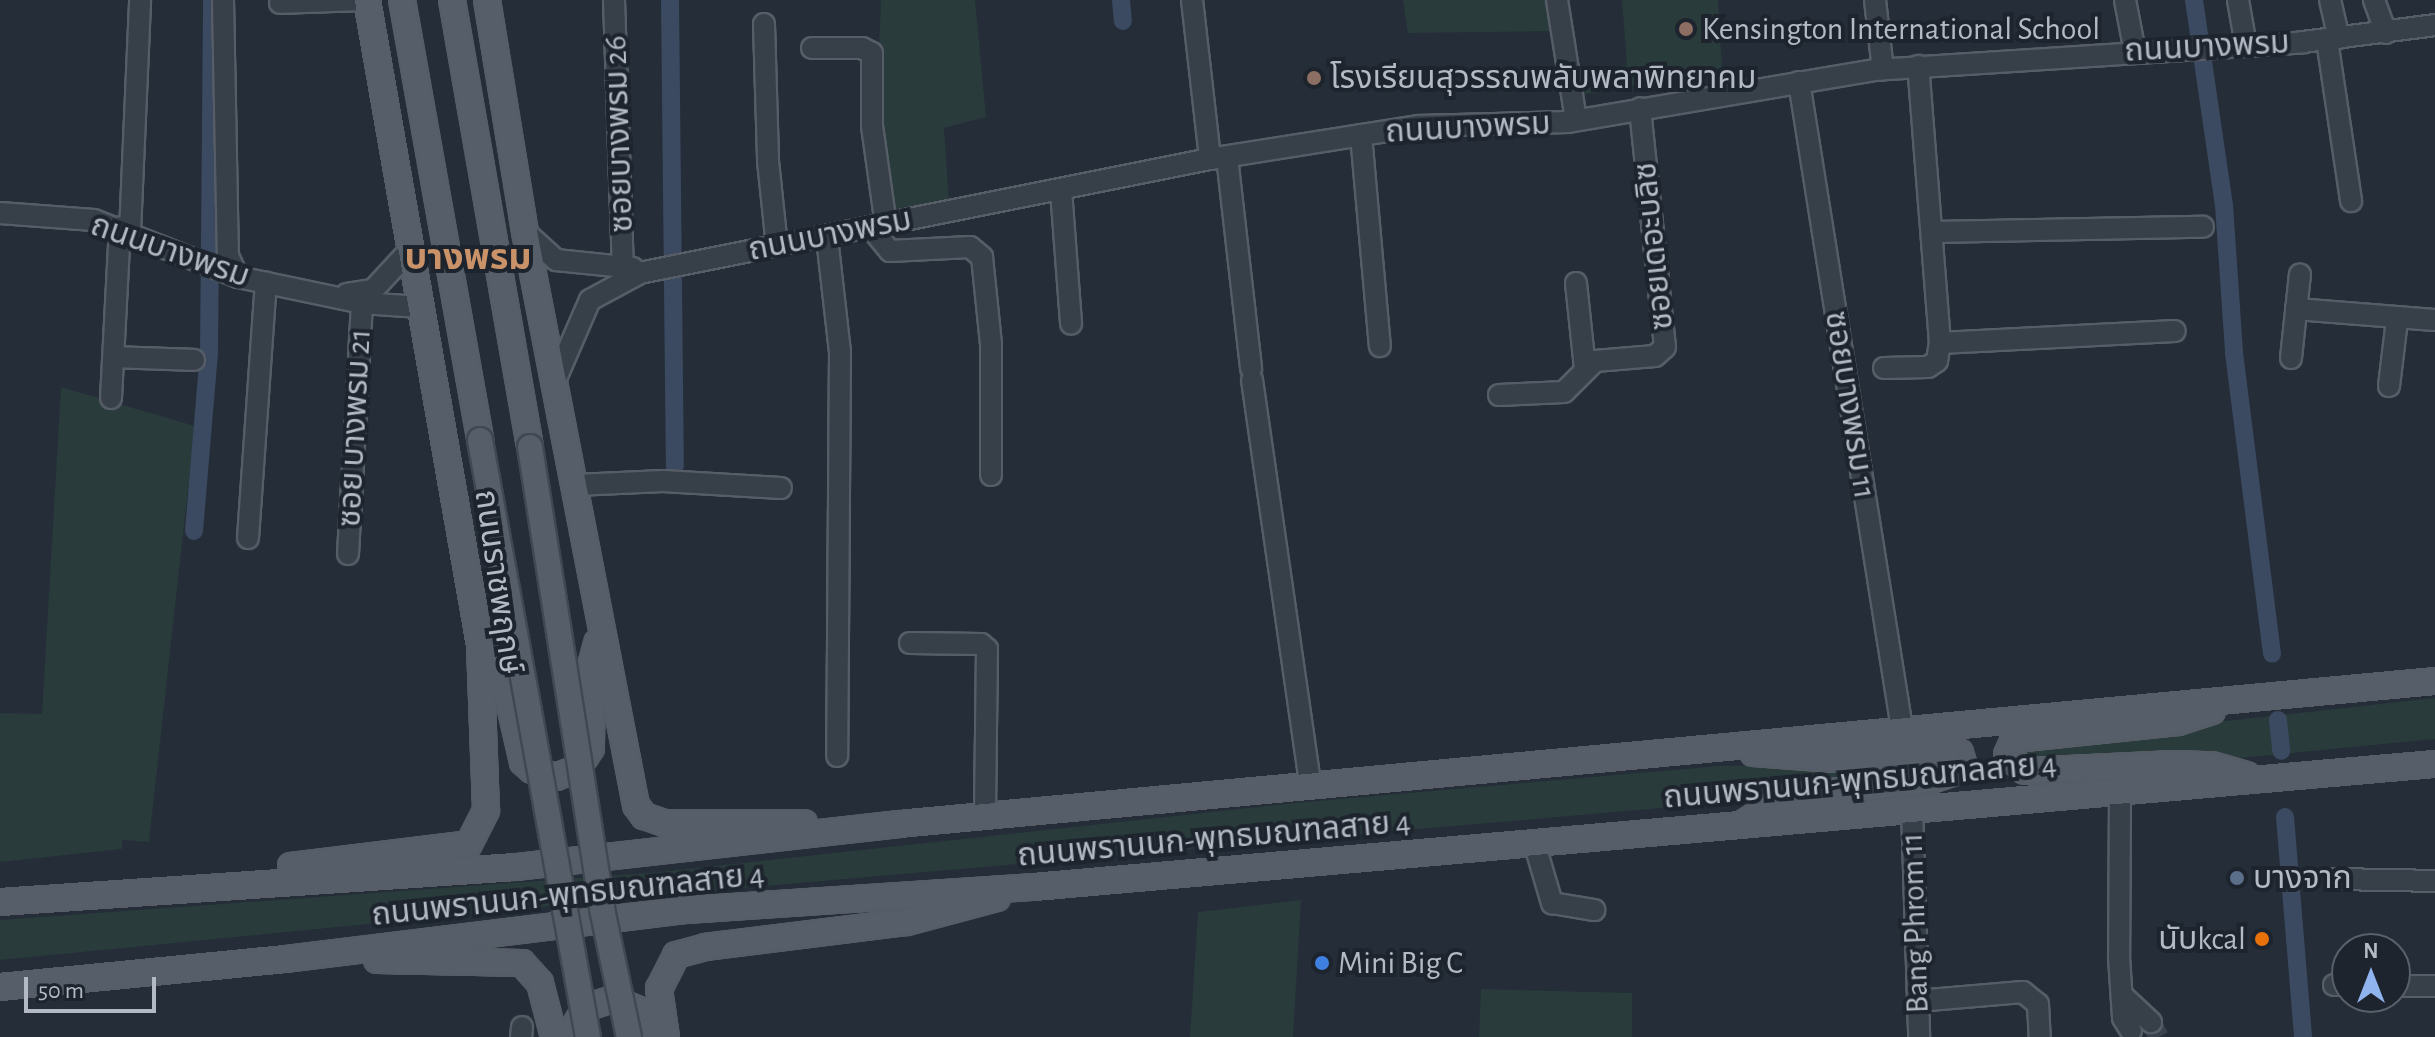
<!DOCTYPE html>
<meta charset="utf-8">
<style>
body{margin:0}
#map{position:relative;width:2435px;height:1037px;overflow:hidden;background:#242d38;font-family:"Alegreya Sans","Noto Sans Thai",sans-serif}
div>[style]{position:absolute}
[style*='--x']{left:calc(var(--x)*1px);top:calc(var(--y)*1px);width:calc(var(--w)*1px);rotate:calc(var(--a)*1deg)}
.green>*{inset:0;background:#293b3b}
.canal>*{height:18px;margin:-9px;padding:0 9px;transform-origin:9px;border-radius:9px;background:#3b4a60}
.minor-tunnel>*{height:20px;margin-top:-10px;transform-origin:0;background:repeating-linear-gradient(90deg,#39424d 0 20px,transparent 0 30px)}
.roads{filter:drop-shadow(2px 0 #565d67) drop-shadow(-2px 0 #565d67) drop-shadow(0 2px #565d67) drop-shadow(0 -2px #565d67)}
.minor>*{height:20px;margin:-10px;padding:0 10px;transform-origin:10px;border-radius:10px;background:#373f49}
.major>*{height:24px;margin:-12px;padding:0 12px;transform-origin:12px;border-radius:12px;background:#555e69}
.bridges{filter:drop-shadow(2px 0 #414852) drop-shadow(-2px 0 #414852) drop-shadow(0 2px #414852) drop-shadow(0 -2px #414852)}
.major-bridge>*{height:24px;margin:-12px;padding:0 12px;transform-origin:12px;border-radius:12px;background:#555e69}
.dots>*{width:22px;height:22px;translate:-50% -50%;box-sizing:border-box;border:4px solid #1d242d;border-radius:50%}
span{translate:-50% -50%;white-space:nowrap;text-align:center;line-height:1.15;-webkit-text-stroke:8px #1d242d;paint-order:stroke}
.poi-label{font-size:32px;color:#b3bac5}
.left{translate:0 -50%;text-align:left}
.right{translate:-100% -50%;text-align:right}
.street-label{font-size:32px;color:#b3bac5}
.quarter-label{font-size:36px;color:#c99269;font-weight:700}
.north{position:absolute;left:2331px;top:933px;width:80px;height:80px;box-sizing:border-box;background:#1d242d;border:2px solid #59606a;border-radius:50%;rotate:0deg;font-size:22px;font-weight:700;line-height:32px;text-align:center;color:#b3bac5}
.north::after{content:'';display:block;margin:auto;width:28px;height:36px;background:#8fb4ee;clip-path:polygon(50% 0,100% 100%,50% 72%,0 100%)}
.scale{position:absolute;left:24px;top:977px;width:132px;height:36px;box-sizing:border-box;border:4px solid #b3bac5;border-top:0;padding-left:10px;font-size:24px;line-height:28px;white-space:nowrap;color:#b3bac5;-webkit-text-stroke:6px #1d242d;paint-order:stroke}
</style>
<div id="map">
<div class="green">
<div style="clip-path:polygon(881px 0,975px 0,986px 117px,944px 128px,949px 202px,890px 212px,876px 119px)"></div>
<div style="clip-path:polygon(1403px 0,1549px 0,1554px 31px,1408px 33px)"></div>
<div style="clip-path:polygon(1622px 0,1718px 0,1722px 68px,1582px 95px,1578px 72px,1627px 65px)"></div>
<div style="clip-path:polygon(61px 387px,195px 426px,149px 842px,122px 840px,122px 849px,0 862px,0 713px,42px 714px)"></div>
<div style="clip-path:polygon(2435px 698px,2435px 739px,2229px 759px,2024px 764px,2021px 752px,2217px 722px)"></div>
<div style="clip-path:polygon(1947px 760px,1948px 765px,1753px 800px,695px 892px,0 960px,0 920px,650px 873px,1295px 803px,1719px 766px)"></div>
<div style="clip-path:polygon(1301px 900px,1293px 1037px,1190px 1037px,1198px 912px)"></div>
<div style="clip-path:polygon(1481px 989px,1632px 993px,1632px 1037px,1479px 1037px)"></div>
</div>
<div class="canal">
<div style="--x:670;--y:0;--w:466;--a:89.4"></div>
<div style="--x:1121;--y:0;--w:21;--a:85"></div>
<div style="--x:2194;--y:0;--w:207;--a:81.7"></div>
<div style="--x:2224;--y:205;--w:148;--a:86.1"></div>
<div style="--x:2234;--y:353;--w:303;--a:82.8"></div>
<div style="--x:194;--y:531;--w:179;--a:-85.2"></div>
<div style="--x:209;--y:353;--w:353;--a:-89.5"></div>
<div style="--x:2278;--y:720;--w:31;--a:84"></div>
<div style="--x:2285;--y:817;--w:221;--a:85.3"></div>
</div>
<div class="minor-tunnel">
<div style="--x:2151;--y:1022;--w:17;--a:62"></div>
</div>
<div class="roads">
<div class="minor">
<div style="--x:223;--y:0;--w:256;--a:88.9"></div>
<div style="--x:228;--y:256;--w:23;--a:65"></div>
<div style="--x:614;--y:0;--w:268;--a:88.1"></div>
<div style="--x:1192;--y:0;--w:160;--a:83.5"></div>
<div style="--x:1557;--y:0;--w:121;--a:81"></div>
<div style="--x:1875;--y:0;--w:70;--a:83.5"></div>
<div style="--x:2125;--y:0;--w:53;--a:79.1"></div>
<div style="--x:2238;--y:0;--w:47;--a:80.1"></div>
<div style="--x:2330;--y:0;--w:39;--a:77"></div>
<div style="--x:2374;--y:0;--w:35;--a:70"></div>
<div style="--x:280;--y:3;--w:87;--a:-2"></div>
<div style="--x:764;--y:24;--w:137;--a:88.3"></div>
<div style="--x:768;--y:161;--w:86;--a:84"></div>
<div style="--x:2327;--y:40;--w:163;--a:81.5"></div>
<div style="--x:812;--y:48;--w:50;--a:0"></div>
<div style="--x:862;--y:48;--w:11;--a:27"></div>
<div style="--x:872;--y:53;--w:73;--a:90"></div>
<div style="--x:872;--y:126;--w:101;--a:82"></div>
<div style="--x:1799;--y:82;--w:655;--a:80.95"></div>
<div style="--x:1361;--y:135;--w:212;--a:84.9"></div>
<div style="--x:1227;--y:157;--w:213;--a:83.5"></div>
<div style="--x:1061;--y:190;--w:134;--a:85.7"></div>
<div style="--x:0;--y:213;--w:94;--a:4.3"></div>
<div style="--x:94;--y:220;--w:155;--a:21.6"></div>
<div style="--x:238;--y:277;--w:127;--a:11.8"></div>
<div style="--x:362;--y:303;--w:58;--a:3.9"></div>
<div style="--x:872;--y:229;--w:28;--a:51"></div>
<div style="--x:890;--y:251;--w:80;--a:-2.9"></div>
<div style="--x:970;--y:247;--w:16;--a:40"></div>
<div style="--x:982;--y:257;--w:87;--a:84.1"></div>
<div style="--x:991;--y:344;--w:131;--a:90"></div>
<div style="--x:130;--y:232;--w:232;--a:-87.5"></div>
<div style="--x:525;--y:232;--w:42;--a:42.1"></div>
<div style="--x:556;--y:260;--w:77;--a:5.9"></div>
<div style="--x:1932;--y:232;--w:271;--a:-1.1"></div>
<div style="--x:827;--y:238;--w:115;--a:83.5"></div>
<div style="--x:840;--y:352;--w:404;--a:90.4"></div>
<div style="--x:1576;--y:283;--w:85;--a:84"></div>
<div style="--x:347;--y:294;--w:26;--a:-9"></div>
<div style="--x:373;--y:290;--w:54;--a:-47.2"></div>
<div style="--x:2296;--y:309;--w:139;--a:4.5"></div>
<div style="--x:1940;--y:343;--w:235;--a:-2.9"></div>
<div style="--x:114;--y:357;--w:80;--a:2.1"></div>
<div style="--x:2291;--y:358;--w:84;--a:-83.9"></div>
<div style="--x:1884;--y:368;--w:44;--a:-1.3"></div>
<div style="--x:1928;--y:367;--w:11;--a:-34"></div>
<div style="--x:1937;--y:361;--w:18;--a:-81"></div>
<div style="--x:1940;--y:343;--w:278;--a:-94.5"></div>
<div style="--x:1252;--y:380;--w:411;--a:81.8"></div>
<div style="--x:554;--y:383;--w:90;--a:-66.6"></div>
<div style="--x:590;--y:300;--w:57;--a:-28.4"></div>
<div style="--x:640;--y:273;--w:581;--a:-11.31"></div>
<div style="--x:1210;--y:159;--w:212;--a:-9"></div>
<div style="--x:1419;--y:126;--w:149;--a:-1.5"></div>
<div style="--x:1568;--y:122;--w:311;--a:-9.6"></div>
<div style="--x:1875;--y:70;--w:429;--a:-3.7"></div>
<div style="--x:2303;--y:42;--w:133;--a:-7.3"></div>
<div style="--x:2389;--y:386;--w:66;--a:-83.1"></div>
<div style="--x:1499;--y:395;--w:65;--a:-2.6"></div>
<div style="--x:1564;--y:392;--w:44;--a:-45"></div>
<div style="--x:1595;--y:361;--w:60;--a:-4.8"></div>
<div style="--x:1655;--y:356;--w:13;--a:-42"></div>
<div style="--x:1665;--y:347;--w:240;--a:-96"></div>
<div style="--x:111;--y:398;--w:171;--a:-87"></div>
<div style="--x:576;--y:485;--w:87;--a:-2.6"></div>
<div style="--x:663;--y:481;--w:118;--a:3.4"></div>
<div style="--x:248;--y:538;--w:256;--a:-86"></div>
<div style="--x:348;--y:554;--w:251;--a:-86.8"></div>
<div style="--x:910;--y:643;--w:71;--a:0.8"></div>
<div style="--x:981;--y:644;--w:8;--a:40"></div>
<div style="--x:987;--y:649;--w:166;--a:90.7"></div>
<div style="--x:2120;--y:792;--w:165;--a:90.3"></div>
<div style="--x:2119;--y:957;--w:61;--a:86.2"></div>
<div style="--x:2123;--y:1018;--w:15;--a:58"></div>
<div style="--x:1912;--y:808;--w:229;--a:88.2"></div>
<div style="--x:1534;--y:842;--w:64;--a:73.6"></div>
<div style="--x:1552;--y:903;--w:43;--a:9.5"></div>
<div style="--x:2335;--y:879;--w:100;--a:1.1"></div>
<div style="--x:2334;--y:985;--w:13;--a:0"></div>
<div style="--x:2395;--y:986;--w:40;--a:0"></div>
<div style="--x:2124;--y:997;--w:37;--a:43"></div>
<div style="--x:1917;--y:1001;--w:106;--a:-4.9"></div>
<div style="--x:2023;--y:992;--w:19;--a:39"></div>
<div style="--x:2038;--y:1004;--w:33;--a:87"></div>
<div style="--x:521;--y:1037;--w:10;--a:-84"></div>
</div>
<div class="major">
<div style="--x:402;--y:0;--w:447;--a:79.9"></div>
<div style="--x:452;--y:0;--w:454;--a:80.1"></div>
<div style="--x:487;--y:0;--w:235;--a:80.7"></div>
<div style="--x:525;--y:232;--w:584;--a:79.04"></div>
<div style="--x:636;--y:805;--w:14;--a:54"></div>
<div style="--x:644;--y:816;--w:21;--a:19"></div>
<div style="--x:664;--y:823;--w:140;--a:0"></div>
<div style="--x:480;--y:645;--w:38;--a:53"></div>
<div style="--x:503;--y:675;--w:89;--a:77.1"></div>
<div style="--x:523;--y:762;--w:12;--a:42"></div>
<div style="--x:532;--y:770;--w:25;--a:16"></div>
<div style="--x:556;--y:777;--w:24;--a:-22"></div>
<div style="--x:578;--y:768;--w:24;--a:-57"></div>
<div style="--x:591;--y:748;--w:86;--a:-89.3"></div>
<div style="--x:592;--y:662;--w:20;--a:-75"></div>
<div style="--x:2212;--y:711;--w:36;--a:162"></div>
<div style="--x:2178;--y:722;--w:154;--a:174"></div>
<div style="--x:2025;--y:738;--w:12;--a:166"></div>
<div style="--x:2013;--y:741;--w:15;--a:113"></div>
<div style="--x:2007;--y:755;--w:24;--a:42"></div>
<div style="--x:2025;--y:771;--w:149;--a:-2.7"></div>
<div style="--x:2174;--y:764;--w:38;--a:2"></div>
<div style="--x:2212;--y:765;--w:36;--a:16"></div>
<div style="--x:1744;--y:823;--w:45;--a:-33.3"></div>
<div style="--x:1782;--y:798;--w:150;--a:-6.9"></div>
<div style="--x:1931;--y:780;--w:36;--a:-18"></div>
<div style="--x:1965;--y:769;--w:17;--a:-107"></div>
<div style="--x:1960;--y:753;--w:12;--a:-166"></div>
<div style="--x:1948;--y:750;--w:115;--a:175.5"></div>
<div style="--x:1833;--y:759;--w:80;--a:-175.7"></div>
<div style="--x:291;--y:866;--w:179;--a:-7"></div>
<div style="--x:469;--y:844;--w:38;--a:-63"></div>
<div style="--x:486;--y:810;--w:165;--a:-92.1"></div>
<div style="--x:480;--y:645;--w:655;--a:-99.94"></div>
<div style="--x:0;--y:902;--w:517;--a:-3.88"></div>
<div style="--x:516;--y:867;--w:385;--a:-6.4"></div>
<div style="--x:899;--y:824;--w:1543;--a:-5.32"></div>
<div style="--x:377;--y:960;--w:145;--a:1.2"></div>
<div style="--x:522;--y:963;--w:27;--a:48"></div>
<div style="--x:540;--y:983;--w:56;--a:75.5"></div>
<div style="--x:0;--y:987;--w:287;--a:-5.6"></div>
<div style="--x:286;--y:959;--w:404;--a:-7"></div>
<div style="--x:687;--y:910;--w:348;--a:-3.8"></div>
<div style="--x:1034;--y:887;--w:1406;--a:-5.02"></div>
<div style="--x:569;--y:1037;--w:33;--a:-61"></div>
<div style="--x:585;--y:1008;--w:28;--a:-18"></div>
<div style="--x:612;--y:999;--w:29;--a:22"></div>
<div style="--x:639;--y:1010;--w:30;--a:64"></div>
<div style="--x:666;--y:1037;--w:49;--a:-98.3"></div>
<div style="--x:659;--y:989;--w:38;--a:-63"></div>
<div style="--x:676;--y:955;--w:30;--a:-15"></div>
<div style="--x:705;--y:947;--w:204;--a:-7.1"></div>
<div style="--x:907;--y:922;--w:93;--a:-14.9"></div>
</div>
</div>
<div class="bridges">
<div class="major-bridge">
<div style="--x:480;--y:440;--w:607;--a:79.75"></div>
<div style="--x:530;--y:447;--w:468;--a:81.1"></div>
<div style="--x:602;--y:909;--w:131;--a:78.1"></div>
</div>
</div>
<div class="dots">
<div style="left:1686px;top:29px;background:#8d6e63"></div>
<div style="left:1314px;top:78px;background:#8d6e63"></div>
<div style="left:2237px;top:878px;background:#5c6f8a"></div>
<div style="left:2262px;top:939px;background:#e8710a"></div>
<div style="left:1322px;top:963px;background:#3f7fe0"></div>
</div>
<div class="poi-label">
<span class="left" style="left:1702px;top:29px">Kensington International School</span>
<span class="left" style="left:1330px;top:78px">โรงเรียนสุวรรณพลับพลาพิทยาคม</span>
<span class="left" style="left:2253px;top:878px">บางจาก</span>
<span class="right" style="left:2246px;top:939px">นับkcal</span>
<span class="left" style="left:1338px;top:963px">Mini Big C</span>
</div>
<div class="street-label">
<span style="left:2207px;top:47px;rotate:-3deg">ถนนบางพรม</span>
<span style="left:1468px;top:128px;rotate:-3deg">ถนนบางพรม</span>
<span style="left:619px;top:134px;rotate:-92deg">ซอยบางพรม 26</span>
<span style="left:830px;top:235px;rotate:-11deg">ถนนบางพรม</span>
<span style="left:1654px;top:246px;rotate:-96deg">ซอยเดอะบลิซ</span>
<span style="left:170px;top:251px;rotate:19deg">ถนนบางพรม</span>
<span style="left:1850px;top:405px;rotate:81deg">ซอยบางพรม 11</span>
<span style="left:355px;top:428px;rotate:-87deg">ซอย บางพรม 21</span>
<span style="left:498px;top:582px;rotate:82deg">ถนนราชพฤกษ์</span>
<span style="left:1860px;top:781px;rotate:-5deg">ถนนพรานนก-พุทธมณฑลสาย 4</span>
<span style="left:1214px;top:839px;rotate:-5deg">ถนนพรานนก-พุทธมณฑลสาย 4</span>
<span style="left:568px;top:895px;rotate:-6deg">ถนนพรานนก-พุทธมณฑลสาย 4</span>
<span style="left:1915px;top:923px;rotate:-92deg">Bang Phrom 11</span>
</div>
<div class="quarter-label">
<span style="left:468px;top:259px">บางพรม</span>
</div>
<div class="north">N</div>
<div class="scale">50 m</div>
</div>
